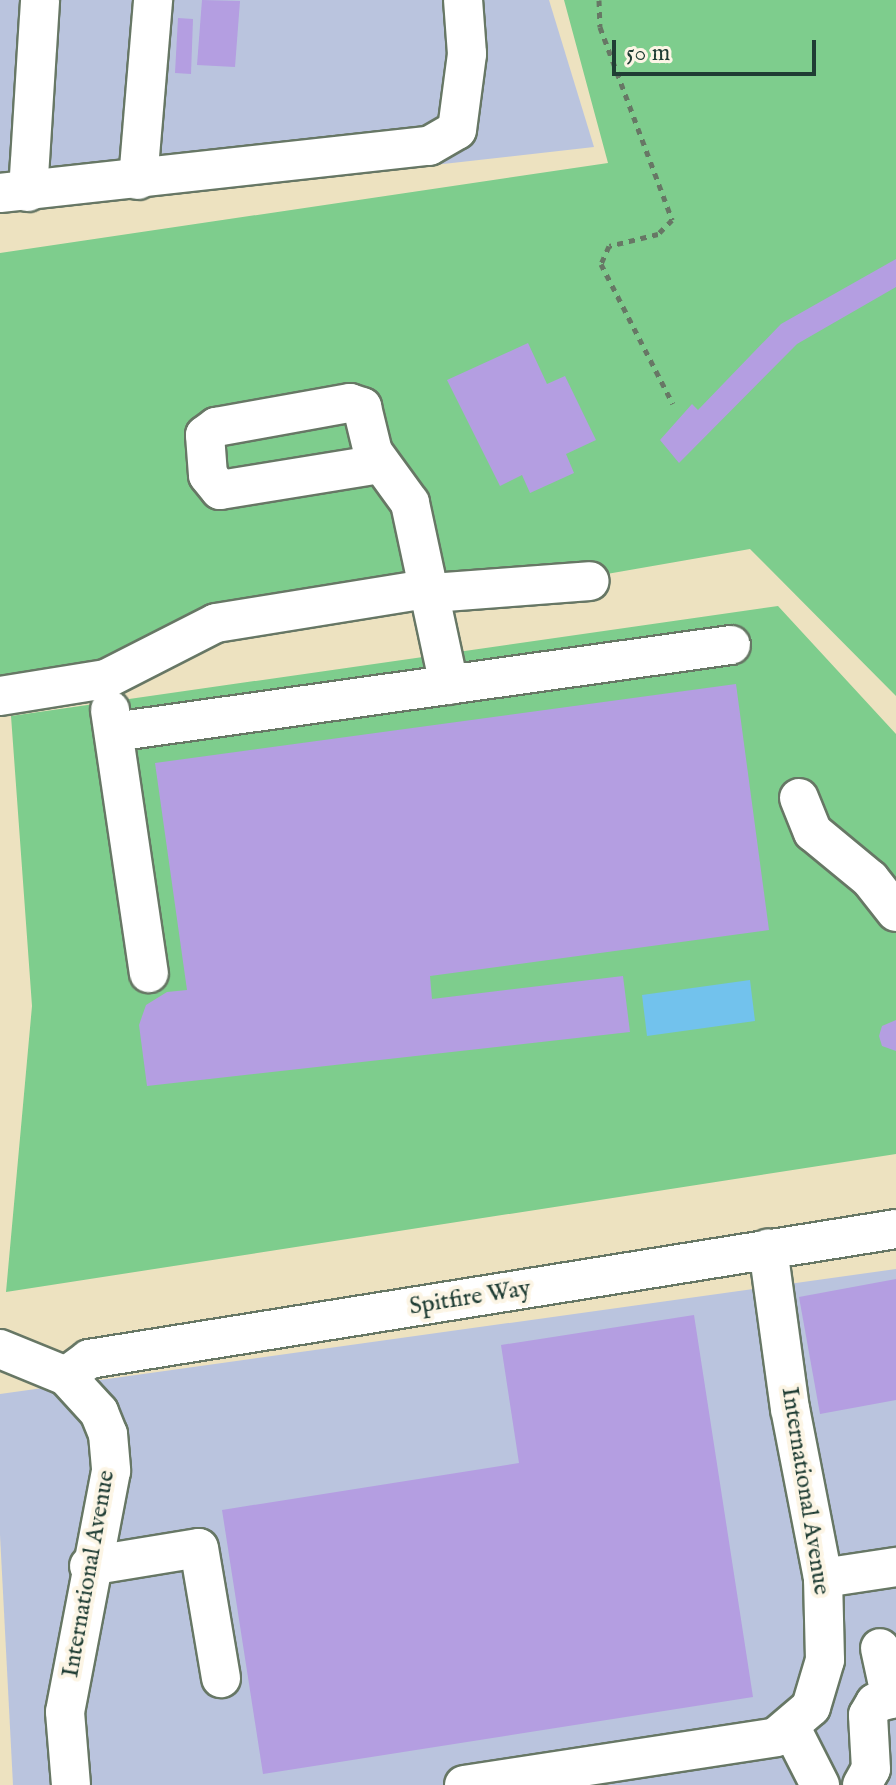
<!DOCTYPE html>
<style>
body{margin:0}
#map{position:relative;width:896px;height:1785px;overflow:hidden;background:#ede2c0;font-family:"IM FELL English",serif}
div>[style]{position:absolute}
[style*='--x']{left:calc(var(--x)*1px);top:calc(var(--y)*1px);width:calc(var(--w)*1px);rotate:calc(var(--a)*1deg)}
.industrial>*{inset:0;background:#bac4de}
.green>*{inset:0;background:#7ecd8d}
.water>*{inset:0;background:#72c2ed}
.building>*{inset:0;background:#b49ee1}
.path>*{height:5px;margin-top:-2.5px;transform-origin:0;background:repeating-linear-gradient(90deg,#677765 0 6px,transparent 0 12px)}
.roads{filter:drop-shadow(2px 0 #677765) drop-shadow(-2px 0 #677765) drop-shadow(0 2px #677765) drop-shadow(0 -2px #677765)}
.minor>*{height:38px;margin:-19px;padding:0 19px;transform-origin:19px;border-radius:19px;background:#fff}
span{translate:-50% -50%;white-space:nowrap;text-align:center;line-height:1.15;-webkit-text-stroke:8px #fcf5e5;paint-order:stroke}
.street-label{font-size:24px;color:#1f3d34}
.scale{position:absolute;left:612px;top:40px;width:204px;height:36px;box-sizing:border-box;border:4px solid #1f3d34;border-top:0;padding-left:10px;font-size:24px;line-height:28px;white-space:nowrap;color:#1f3d34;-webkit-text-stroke:6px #fcf5e5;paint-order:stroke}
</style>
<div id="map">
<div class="industrial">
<div style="clip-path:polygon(0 0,549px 0,594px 147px,0 214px)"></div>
<div style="clip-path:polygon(896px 1269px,896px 1785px,13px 1785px,0 1535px,0 1394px)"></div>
</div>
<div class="green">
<div style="clip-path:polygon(564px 0,896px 0,896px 696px,750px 549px,0 680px,0 253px,608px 163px)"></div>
<div style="clip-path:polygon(778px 606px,896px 734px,896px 1154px,6px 1292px,32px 1006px,11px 716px)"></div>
</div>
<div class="water">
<div style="clip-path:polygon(750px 980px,755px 1021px,647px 1036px,642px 995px)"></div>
</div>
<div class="building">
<div style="clip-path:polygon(202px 0,240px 1px,235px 67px,197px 65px)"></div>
<div style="clip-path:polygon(178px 18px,193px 19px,191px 74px,175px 73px)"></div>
<div style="clip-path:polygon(896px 259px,896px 287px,797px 344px,679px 463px,660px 440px,692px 404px,698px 410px,781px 324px)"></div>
<div style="clip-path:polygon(528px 343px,547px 384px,565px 376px,596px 440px,566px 454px,574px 473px,530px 493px,522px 475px,500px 486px,447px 380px)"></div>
<div style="clip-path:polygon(736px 684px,769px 930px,430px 976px,432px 999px,623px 976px,630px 1032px,147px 1086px,139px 1025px,146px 1005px,167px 992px,187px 990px,155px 763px)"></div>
<div style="clip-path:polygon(896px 1020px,896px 1051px,882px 1046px,879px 1036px,882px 1026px)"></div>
<div style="clip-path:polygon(896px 1279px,896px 1400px,820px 1414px,799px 1297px)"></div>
<div style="clip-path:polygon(694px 1315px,753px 1697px,263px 1774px,222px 1510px,519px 1463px,501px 1345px)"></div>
</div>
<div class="path">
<div style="--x:599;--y:0;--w:27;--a:88"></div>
<div style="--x:600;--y:27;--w:206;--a:69.5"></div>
<div style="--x:672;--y:220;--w:20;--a:135"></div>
<div style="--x:658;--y:234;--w:50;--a:166.2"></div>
<div style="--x:609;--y:246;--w:20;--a:114"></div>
<div style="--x:601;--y:264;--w:157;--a:62.8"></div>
</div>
<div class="roads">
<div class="minor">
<div style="--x:138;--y:180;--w:181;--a:-85.2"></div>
<div style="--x:28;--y:192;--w:192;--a:-86.4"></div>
<div style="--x:0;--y:193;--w:432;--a:-6.3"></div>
<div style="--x:429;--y:146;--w:32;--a:-30"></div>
<div style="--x:457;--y:130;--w:77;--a:-82.5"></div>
<div style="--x:467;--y:54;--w:54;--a:-94.2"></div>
<div style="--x:380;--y:464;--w:162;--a:170.8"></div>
<div style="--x:220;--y:490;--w:19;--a:-129"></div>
<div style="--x:208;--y:475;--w:40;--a:-94.3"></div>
<div style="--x:205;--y:435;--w:14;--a:-36"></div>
<div style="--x:216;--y:427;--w:136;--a:-10.2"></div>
<div style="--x:350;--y:403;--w:13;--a:18"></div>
<div style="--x:362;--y:407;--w:46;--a:76.3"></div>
<div style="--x:373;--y:452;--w:63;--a:54"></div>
<div style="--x:410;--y:503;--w:186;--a:77.9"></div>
<div style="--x:0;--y:696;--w:107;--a:-9.1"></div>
<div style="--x:106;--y:679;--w:123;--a:-27"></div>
<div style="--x:216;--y:623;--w:213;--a:-9.2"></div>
<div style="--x:426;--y:589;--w:7;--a:34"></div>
<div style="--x:432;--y:593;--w:158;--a:-4.3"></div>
<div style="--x:110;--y:710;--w:266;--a:81.6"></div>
<div style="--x:114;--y:732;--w:623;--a:-8.03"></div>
<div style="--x:799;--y:798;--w:37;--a:68"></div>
<div style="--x:813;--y:832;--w:74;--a:39.5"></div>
<div style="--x:870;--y:879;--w:42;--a:51.8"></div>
<div style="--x:0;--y:1349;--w:71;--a:22.2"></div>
<div style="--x:66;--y:1376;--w:49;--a:47.5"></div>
<div style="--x:99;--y:1412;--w:24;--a:68"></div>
<div style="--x:108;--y:1434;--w:37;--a:85"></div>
<div style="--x:111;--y:1471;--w:245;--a:100.8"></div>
<div style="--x:65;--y:1712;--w:73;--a:85.3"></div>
<div style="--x:66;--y:1376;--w:29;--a:-36"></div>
<div style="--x:89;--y:1359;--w:817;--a:-9.15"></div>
<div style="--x:89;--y:1566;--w:111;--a:-9.3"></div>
<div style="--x:199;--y:1548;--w:132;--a:80.4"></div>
<div style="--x:823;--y:1578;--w:74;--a:-8.6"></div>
<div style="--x:791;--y:1728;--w:64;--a:63"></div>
<div style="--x:464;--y:1785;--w:316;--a:-8.7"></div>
<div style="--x:776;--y:1737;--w:46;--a:-40.6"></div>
<div style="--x:811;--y:1707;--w:49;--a:-73.4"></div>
<div style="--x:825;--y:1660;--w:82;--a:-91.4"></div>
<div style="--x:823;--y:1578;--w:172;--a:-101"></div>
<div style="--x:790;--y:1409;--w:162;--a:-97.8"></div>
<div style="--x:862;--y:1785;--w:18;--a:-61"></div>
<div style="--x:871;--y:1769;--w:54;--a:-93.2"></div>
<div style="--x:868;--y:1715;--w:14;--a:-60"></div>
<div style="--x:875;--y:1703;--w:16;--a:-14"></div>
<div style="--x:891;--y:1699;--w:52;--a:-102.2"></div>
</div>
</div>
<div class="street-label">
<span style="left:470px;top:1298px;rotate:-9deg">Spitfire Way</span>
<span style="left:805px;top:1491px;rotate:81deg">International Avenue</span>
<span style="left:89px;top:1574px;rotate:-80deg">International Avenue</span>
</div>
<div class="scale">50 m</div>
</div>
